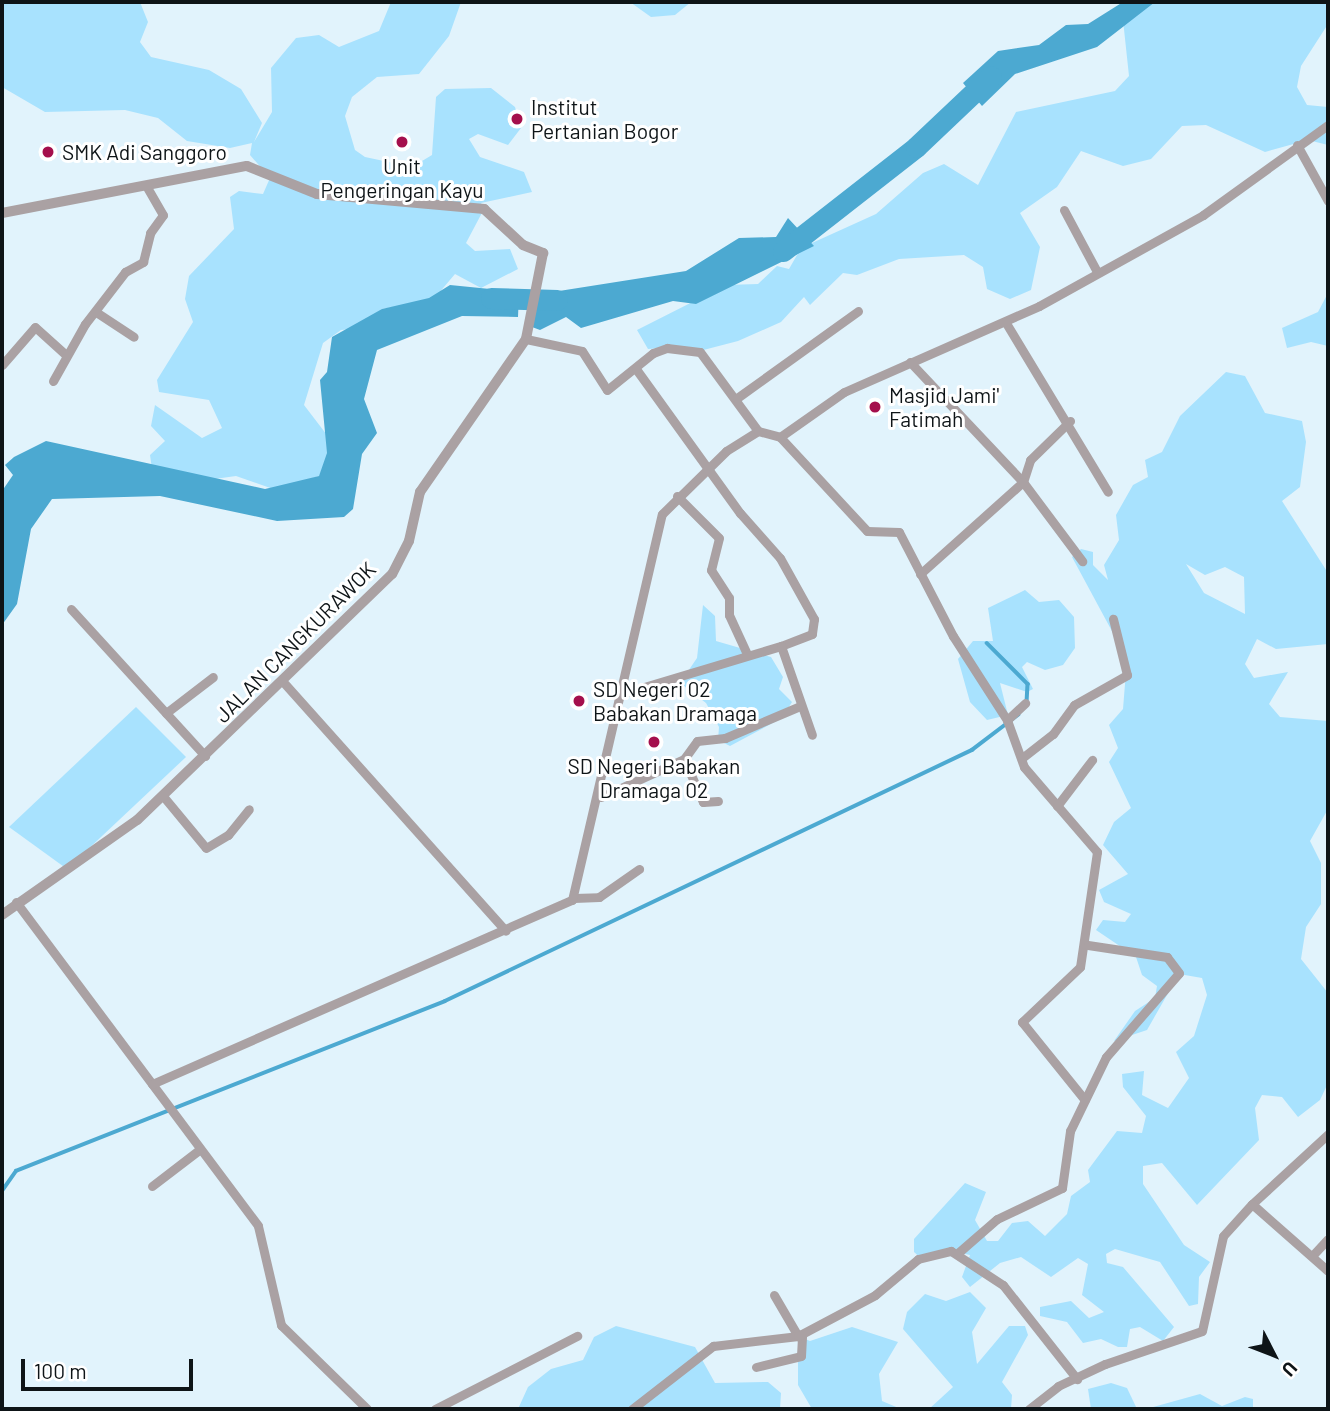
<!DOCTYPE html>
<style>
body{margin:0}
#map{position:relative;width:1330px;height:1411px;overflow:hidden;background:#e1f3fc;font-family:Barlow,sans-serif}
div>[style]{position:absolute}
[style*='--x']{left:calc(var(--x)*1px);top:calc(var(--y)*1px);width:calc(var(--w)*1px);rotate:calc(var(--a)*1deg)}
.green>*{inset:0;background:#a8e2fe}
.water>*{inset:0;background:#4ca9d1}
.stream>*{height:3.5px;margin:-1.75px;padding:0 1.75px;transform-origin:1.75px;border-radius:1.75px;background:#4ca9d1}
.river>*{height:21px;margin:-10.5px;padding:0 10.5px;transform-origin:10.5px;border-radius:10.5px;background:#4ca9d1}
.minor>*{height:9px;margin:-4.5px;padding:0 4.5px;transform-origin:4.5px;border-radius:4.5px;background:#aaa1a3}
.tertiary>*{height:10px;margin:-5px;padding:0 5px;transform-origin:5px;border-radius:5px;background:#aaa1a3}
.dots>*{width:19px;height:19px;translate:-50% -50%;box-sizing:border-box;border:4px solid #fff;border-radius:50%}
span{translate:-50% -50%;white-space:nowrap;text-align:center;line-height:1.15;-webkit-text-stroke:6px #fff;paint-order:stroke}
.poi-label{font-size:21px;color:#0e1417}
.left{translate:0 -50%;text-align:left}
.street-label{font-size:21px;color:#0e1417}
.frame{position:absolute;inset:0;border:4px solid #0e1417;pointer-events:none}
.north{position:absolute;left:1239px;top:1320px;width:70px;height:70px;-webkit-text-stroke:5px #fff;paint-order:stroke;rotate:132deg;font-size:19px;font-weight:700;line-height:28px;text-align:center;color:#0e1417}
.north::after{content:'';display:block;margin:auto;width:24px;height:32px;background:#0e1417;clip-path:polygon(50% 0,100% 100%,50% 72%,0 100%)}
.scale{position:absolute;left:21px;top:1359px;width:172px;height:32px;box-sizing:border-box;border:4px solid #0e1417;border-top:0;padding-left:9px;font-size:21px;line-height:24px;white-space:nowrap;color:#0e1417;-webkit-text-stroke:5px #fff;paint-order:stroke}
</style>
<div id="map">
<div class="green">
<div style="clip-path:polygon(2px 2px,140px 2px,148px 22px,140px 42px,151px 57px,209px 70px,241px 89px,262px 123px,254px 142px,272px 112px,271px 68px,296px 38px,319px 35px,339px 47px,379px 31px,391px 2px,461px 2px,449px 36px,419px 74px,377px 77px,352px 97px,345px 116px,355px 150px,365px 157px,412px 167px,432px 155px,436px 97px,445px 89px,491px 88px,515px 107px,521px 128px,508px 145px,478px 134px,469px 139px,480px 157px,524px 172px,532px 192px,481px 203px,484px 209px,466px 243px,475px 251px,510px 249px,518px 269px,481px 288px,455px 274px,433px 300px,382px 309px,370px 327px,341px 330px,323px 343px,304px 405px,330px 439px,333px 450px,319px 476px,276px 490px,236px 476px,200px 481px,152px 469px,150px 455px,165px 441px,151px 426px,155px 405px,202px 438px,222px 428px,209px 400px,159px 392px,157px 380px,193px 322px,185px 299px,189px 276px,234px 229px,230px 197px,239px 191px,263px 194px,270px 178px,250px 155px,252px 143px,230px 148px,187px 141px,158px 118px,125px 110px,45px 112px,2px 87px)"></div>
<div style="clip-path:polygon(630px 2px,691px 2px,675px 15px,651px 17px)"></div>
<div style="clip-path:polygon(1146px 2px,1328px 2px,1328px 24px,1301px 66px,1297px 87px,1307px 105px,1328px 107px,1328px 145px,1308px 140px,1265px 152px,1206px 125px,1182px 126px,1151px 159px,1123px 166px,1081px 151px,1057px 187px,1020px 213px,1040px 247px,1031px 290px,1010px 299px,987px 289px,983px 267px,964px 255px,899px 259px,857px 275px,843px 273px,810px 305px,804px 297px,781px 322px,738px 341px,688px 354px,673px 347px,648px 349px,637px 330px,726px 285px,758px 284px,777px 266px,789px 269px,801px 248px,876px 214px,923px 173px,944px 164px,978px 185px,1016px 112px,1115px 91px,1129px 76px,1123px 20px)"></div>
<div style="clip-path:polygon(1328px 293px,1328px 346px,1311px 342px,1287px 348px,1282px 328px,1318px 312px)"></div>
<div style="clip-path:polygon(evenodd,1226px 372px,1245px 376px,1265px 413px,1302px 421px,1306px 442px,1300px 487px,1282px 501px,1328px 573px,1328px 644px,1276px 649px,1257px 639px,1245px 664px,1254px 678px,1288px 672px,1269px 704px,1280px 717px,1328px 721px,1328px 809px,1310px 841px,1321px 863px,1321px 904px,1306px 927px,1301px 959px,1328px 993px,1328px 1083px,1320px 1100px,1298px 1117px,1282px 1097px,1262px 1095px,1255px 1108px,1259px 1140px,1197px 1205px,1162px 1163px,1143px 1166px,1143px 1184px,1184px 1245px,1210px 1262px,1199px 1277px,1198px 1304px,1189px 1306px,1160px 1262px,1115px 1249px,1106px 1254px,1107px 1263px,1123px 1267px,1174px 1327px,1163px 1341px,1140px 1327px,1130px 1329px,1127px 1347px,1118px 1347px,1101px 1339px,1083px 1343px,1067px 1322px,1040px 1316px,1040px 1307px,1071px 1301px,1089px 1318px,1104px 1312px,1082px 1295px,1088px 1264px,1078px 1258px,1051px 1277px,1021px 1257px,1000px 1263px,970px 1287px,962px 1277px,970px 1255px,951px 1251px,924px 1261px,914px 1252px,914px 1239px,965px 1183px,986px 1192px,975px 1220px,987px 1241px,998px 1241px,1012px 1223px,1028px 1221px,1045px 1236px,1067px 1214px,1071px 1196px,1090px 1182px,1088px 1170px,1117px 1131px,1142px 1133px,1146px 1116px,1123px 1087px,1122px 1074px,1144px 1071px,1142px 1095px,1168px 1108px,1189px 1078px,1176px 1052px,1194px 1036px,1207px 995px,1202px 978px,1179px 974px,1147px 1030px,1114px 1041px,1135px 1011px,1155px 998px,1157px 986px,1142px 975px,1136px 957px,1096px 930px,1103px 920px,1125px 922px,1131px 914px,1104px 902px,1099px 890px,1128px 874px,1103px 845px,1114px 822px,1131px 808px,1109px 762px,1118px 748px,1109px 725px,1123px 709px,1127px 659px,1072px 557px,1081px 549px,1093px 552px,1093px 565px,1108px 580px,1104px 565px,1119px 540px,1116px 515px,1133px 485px,1148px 477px,1145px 460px,1162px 452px,1180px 416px,1226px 372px,1186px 564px,1205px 575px,1225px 567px,1244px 577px,1245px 614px,1204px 593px,1186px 564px)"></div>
<div style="clip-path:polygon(1025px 590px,1039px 602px,1059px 600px,1074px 617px,1075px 648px,1063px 665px,1045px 670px,1027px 662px,1022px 667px,1033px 689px,1027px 692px,1000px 683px,1008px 715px,987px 720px,970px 702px,958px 659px,973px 641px,993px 641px,988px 608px)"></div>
<div style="clip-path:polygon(703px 605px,715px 616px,716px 641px,771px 657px,783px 677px,779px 689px,792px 702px,782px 718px,730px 746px,718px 740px,719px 727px,706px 703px,680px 683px,697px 658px)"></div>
<div style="clip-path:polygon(136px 707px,186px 757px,67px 869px,9px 827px)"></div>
<div style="clip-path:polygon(970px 1292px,986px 1308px,972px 1332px,977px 1364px,1009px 1326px,1025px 1326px,1028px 1335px,1002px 1382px,1012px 1395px,1011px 1409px,929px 1409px,953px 1387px,903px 1329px,907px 1312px,925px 1294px,946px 1301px)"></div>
<div style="clip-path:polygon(616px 1326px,695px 1347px,715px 1383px,768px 1382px,781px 1393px,780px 1409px,518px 1409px,528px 1387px,551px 1369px,583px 1360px,594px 1337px)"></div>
<div style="clip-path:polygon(852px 1327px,898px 1342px,879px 1374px,882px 1401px,901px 1409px,812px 1409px,798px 1385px,798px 1336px,810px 1341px)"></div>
<div style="clip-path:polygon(1111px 1383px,1127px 1388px,1137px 1409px,1091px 1409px,1088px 1389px)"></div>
<div style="clip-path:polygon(1200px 1394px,1222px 1406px,1245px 1397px,1253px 1399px,1253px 1407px,1146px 1409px)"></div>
</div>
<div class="water">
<div style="clip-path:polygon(1123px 2px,1155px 2px,1097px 47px,1015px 74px,982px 106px,963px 83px,998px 51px,1039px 45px,1066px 25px,1088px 24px)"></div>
<div style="clip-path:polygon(788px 218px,814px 246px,696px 304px,673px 301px,581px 328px,566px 317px,540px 330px,532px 327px,540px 294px,686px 271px,739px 238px,776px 237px)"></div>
<div style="clip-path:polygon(450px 285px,519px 292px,518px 317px,462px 316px,377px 350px,364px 399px,377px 433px,362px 454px,353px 509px,344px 517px,277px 521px,160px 496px,52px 499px,31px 529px,17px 604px,2px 625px,2px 491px,13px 475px,5px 465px,14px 457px,46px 441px,265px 489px,319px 476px,327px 453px,320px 380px,327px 372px,332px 337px,382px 309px,429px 298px)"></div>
</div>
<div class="stream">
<div style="--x:987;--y:643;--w:58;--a:45"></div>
<div style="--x:1028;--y:684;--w:20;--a:93"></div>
<div style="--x:2;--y:1191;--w:24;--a:-55"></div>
<div style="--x:16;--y:1171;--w:461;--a:-21.6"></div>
<div style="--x:445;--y:1001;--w:584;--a:-25.47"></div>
<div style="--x:972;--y:750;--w:58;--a:-37.3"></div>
</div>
<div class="river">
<div style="--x:783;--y:251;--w:169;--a:-38"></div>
<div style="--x:916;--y:147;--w:103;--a:-43.4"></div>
<div style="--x:491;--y:298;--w:66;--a:1.7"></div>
</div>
<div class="minor">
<div style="--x:1297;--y:145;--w:64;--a:61"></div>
<div style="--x:1064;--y:210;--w:68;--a:61.9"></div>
<div style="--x:96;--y:312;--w:45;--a:33.3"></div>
<div style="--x:1006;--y:323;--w:197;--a:58.9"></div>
<div style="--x:526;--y:339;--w:57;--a:12.1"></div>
<div style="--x:582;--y:351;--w:46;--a:57.3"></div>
<div style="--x:607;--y:390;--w:59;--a:-38.8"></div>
<div style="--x:653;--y:353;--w:15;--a:-20"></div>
<div style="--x:667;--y:348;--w:33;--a:7"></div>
<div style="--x:700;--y:352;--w:98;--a:53.7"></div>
<div style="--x:910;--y:362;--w:165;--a:46.7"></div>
<div style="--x:2;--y:365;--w:50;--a:-49"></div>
<div style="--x:35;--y:327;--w:42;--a:42.1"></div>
<div style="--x:636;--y:369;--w:178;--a:54.2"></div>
<div style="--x:740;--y:513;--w:60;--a:48.4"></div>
<div style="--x:780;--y:558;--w:70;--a:60.9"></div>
<div style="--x:814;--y:619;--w:15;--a:98"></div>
<div style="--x:812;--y:634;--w:33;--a:159"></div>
<div style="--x:53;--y:381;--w:65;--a:-60.7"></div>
<div style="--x:85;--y:324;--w:66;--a:-52.4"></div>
<div style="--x:125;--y:272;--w:21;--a:-29"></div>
<div style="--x:143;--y:262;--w:30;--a:-76"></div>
<div style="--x:150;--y:233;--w:22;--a:-54"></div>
<div style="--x:163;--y:215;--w:32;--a:-120"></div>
<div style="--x:737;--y:398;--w:149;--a:-35.7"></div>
<div style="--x:780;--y:437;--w:128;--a:47.2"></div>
<div style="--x:867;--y:531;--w:32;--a:2"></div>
<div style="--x:899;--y:532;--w:117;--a:62.6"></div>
<div style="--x:953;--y:636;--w:100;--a:57.3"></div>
<div style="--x:1007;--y:720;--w:50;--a:70.1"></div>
<div style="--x:1024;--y:767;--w:112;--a:49.3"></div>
<div style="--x:1097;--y:852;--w:116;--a:98.4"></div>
<div style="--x:1080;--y:967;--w:80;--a:136.5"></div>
<div style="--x:1022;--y:1022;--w:100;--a:51.1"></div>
<div style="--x:1023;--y:482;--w:23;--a:-72"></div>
<div style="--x:1030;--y:460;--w:56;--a:-44.3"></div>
<div style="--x:677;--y:496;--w:59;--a:45"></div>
<div style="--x:719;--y:538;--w:33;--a:104"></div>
<div style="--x:711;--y:570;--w:33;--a:57"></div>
<div style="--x:729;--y:598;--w:17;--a:90"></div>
<div style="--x:729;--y:615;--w:43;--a:65.2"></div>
<div style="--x:920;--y:574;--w:138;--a:-41.8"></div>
<div style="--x:1023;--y:482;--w:99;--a:53.2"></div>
<div style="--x:71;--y:609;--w:199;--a:47.6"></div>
<div style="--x:285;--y:684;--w:331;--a:48.2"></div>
<div style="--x:624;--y:693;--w:164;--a:-16.7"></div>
<div style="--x:781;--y:646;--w:94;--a:70.8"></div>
<div style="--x:166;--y:713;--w:59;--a:-37.5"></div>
<div style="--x:1007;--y:720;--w:25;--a:-43"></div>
<div style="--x:1022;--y:758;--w:39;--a:-38"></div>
<div style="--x:1053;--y:734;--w:36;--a:-54"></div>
<div style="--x:1074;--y:705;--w:61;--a:-29.5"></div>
<div style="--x:1127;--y:675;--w:58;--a:-104"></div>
<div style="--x:684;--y:759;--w:47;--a:66.2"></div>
<div style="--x:703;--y:802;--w:15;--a:-4"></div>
<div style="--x:163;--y:796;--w:67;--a:50.4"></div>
<div style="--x:206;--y:848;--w:26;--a:-31"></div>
<div style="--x:228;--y:835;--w:33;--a:-51"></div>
<div style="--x:601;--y:797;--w:91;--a:-24.6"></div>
<div style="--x:684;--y:759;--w:22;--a:-54"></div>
<div style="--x:697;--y:741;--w:28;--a:-6"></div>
<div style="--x:725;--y:738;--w:82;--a:-23.1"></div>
<div style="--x:1057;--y:806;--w:58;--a:-52.7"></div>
<div style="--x:574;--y:898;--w:25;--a:-2"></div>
<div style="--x:599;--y:897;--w:49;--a:-35"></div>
<div style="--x:16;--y:902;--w:404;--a:53.2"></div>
<div style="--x:258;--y:1226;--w:102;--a:76.9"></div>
<div style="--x:281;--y:1325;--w:120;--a:44.3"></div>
<div style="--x:152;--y:1084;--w:459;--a:-23.7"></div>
<div style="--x:572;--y:900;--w:396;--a:-76.9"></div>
<div style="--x:662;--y:514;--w:90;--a:-44.5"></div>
<div style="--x:726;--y:451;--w:38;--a:-32"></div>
<div style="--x:758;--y:431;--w:23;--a:15"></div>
<div style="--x:780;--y:437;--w:78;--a:-35.1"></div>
<div style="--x:844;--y:392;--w:213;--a:-23.8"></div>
<div style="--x:1039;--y:306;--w:188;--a:-29"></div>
<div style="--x:1203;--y:215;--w:154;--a:-35.8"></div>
<div style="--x:152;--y:1186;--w:59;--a:-37.5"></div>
<div style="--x:1252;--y:1204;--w:103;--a:-42.6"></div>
<div style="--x:959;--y:1252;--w:50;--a:-41"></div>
<div style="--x:997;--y:1219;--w:72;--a:-25.5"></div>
<div style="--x:1062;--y:1188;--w:58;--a:-82"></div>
<div style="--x:1070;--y:1131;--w:82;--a:-64.1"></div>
<div style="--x:1106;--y:1057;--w:111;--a:-49"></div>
<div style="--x:1179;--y:973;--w:20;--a:-127"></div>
<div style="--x:1167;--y:957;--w:80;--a:-171.4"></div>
<div style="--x:1312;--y:1256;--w:23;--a:-47"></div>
<div style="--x:774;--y:1295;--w:48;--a:59.7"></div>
<div style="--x:756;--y:1367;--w:46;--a:-13.7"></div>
<div style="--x:801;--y:1356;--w:22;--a:-87"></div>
<div style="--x:435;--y:1409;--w:160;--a:-27.2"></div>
<div style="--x:632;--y:1409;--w:103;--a:-37.9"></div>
<div style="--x:713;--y:1346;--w:86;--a:-6.7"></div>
<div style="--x:798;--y:1336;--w:87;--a:-28"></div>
<div style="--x:875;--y:1295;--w:56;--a:-39.9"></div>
<div style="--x:918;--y:1259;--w:34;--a:-14"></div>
<div style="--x:951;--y:1251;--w:62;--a:33.2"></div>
<div style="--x:1003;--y:1285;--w:120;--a:51.8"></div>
<div style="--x:1029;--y:1409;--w:37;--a:-38"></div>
<div style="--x:1058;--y:1386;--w:52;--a:-25.1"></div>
<div style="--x:1105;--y:1364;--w:102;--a:-18.8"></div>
<div style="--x:1202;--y:1331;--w:97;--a:-77.5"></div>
<div style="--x:1223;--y:1236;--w:43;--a:-47.8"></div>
<div style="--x:1252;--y:1204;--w:101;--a:41.4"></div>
</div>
<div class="tertiary">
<div style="--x:2;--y:213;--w:249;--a:-10.9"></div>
<div style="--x:247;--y:166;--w:75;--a:21.8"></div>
<div style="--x:317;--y:194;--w:168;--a:5.1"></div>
<div style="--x:484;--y:209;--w:53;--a:42.7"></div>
<div style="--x:523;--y:245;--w:22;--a:22"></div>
<div style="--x:543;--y:253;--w:88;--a:101.2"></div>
<div style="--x:526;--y:339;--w:186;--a:124.7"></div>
<div style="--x:420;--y:492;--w:50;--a:102.7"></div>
<div style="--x:409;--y:541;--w:37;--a:117"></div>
<div style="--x:392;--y:574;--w:354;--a:136"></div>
<div style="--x:137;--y:820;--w:165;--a:144.9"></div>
</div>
<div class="dots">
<div style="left:517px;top:119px;background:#a40f4c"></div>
<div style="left:402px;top:142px;background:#a40f4c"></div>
<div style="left:48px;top:152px;background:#a40f4c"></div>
<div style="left:875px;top:407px;background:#a40f4c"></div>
<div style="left:579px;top:701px;background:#a40f4c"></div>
<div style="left:654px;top:742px;background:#a40f4c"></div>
</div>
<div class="poi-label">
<span class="left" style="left:531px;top:119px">Institut<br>Pertanian Bogor</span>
<span class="left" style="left:62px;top:152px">SMK Adi Sanggoro</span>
<span style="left:402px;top:178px">Unit<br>Pengeringan Kayu</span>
<span class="left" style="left:889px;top:407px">Masjid Jami'<br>Fatimah</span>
<span class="left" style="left:593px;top:701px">SD Negeri 02<br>Babakan Dramaga</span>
<span style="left:654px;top:778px">SD Negeri Babakan<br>Dramaga 02</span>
</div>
<div class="street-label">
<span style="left:295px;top:642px;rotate:-45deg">JALAN CANGKURAWOK</span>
</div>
<div class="frame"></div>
<div class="north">U</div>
<div class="scale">100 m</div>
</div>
